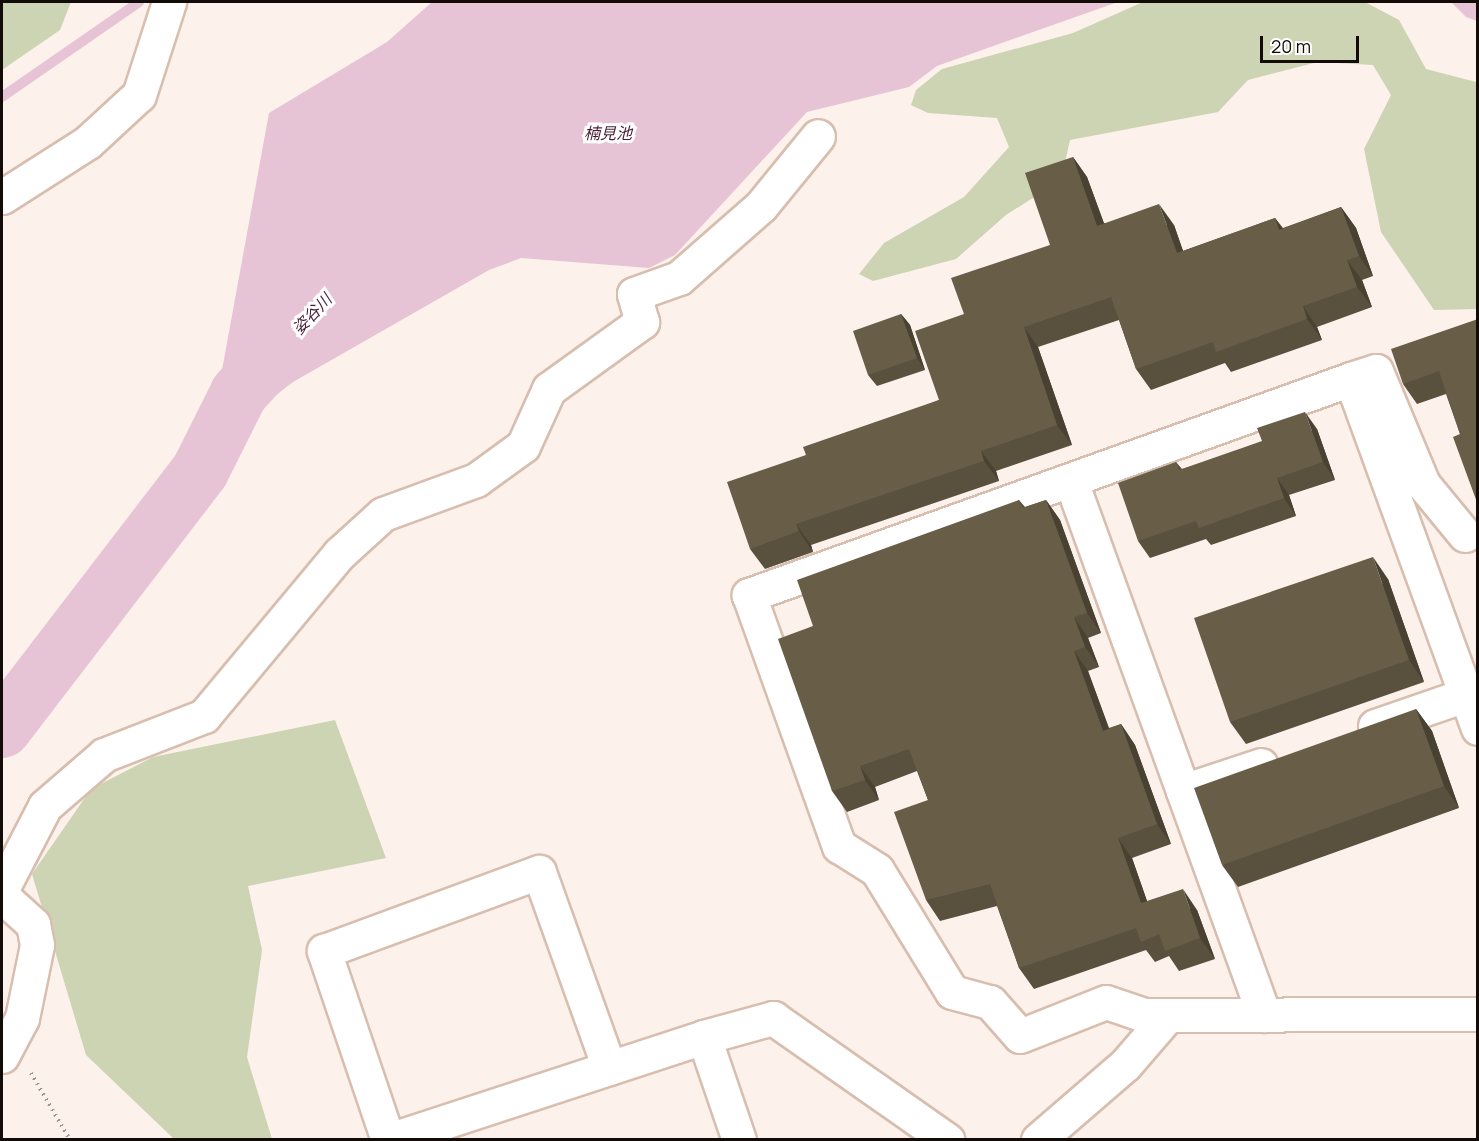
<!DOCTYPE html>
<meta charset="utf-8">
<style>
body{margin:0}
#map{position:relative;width:1479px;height:1141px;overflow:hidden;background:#fcf1eb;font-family:Manrope,"Noto Sans JP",sans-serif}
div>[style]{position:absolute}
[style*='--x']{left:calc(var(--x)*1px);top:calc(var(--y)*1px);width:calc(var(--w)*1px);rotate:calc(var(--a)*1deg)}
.green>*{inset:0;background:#cdd4b4}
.water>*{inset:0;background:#e7c4d5}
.stream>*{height:10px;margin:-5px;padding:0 5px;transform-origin:5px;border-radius:5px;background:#e7c4d5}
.river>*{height:58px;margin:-29px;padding:0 29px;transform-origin:29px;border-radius:29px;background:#e7c4d5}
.path>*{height:4px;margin-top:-2px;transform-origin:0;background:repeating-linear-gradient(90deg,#9f9590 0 1.5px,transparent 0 6px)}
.roads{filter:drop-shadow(2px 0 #d7beaf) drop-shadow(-2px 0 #d7beaf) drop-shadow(0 2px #d7beaf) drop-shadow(0 -2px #d7beaf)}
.minor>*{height:33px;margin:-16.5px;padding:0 16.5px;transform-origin:16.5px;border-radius:16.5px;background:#fff}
.wall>*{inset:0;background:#59513e}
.shaded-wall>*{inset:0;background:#494232}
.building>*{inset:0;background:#685e48}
span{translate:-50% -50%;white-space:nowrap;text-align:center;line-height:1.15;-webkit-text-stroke:6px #fff;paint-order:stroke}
.water-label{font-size:16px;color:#4a1d36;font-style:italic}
.frame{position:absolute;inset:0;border:3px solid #130b07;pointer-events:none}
.scale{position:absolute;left:1260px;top:36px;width:99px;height:27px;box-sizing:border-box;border:3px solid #130b07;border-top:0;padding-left:8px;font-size:18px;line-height:21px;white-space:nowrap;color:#130b07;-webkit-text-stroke:4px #fff;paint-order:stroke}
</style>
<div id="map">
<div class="green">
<div style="clip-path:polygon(2px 2px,71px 2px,60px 30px,2px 70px)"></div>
<div style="clip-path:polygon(1143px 2px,1365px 2px,1399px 20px,1426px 69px,1476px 82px,1478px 309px,1434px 310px,1381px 232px,1364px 149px,1391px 95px,1373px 65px,1318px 62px,1248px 80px,1218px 112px,1070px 140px,1061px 180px,1006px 215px,956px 259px,873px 281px,859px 274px,884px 243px,964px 197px,1009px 147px,997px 118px,928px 113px,911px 105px,916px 90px,942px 69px,1073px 33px)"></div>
<div style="clip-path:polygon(335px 720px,386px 858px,248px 886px,262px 950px,247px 1057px,272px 1139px,174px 1139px,86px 1055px,32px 874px,91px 789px,153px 757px)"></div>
</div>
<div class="water">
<div style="clip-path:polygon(432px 2px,1118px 2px,937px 66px,909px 87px,807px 112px,675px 255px,649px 268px,521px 258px,489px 270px,293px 382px,253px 413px,218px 392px,269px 113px,387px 42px)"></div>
<div style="clip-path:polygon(1451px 2px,1477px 2px,1477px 21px,1466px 17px)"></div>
</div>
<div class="stream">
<div style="--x:2;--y:97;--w:167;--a:-34.7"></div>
</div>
<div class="river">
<div style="--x:2;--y:729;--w:325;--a:-52.5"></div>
<div style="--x:200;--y:471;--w:87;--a:-63.4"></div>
<div style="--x:239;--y:393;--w:71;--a:-47.3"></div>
</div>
<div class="path">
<div style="--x:31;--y:1073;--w:78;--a:59.8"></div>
</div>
<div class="roads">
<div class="minor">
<div style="--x:2;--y:197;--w:102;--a:-32.6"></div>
<div style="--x:88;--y:142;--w:69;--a:-42.7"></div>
<div style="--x:139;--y:95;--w:98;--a:-72.1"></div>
<div style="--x:1351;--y:379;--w:26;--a:-18"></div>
<div style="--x:1376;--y:371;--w:122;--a:67.4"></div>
<div style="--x:1423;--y:484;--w:66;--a:50.5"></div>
<div style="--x:1071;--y:481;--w:568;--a:70.13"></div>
<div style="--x:1375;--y:726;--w:95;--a:-19"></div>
<div style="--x:1478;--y:728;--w:371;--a:-110"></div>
<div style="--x:1351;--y:379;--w:640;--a:160.26"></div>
<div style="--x:749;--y:595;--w:267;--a:70.3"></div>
<div style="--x:839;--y:846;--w:45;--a:32.3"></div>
<div style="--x:877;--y:870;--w:143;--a:58.4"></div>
<div style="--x:952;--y:992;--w:39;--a:15"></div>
<div style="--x:990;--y:1002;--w:45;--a:48.6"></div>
<div style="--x:1020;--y:1036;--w:92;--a:-21.6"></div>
<div style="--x:1106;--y:1002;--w:40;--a:18.9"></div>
<div style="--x:1144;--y:1015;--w:334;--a:-0.2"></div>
<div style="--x:1183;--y:791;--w:82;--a:-18.4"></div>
<div style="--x:2;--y:889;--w:93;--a:-62.6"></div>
<div style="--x:45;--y:806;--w:78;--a:-40.8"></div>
<div style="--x:104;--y:755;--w:107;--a:-21.3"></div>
<div style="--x:204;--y:716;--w:211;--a:-50.2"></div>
<div style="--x:339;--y:554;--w:59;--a:-42.3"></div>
<div style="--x:383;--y:514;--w:99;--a:-20.1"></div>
<div style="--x:476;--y:480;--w:58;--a:-35.9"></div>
<div style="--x:523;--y:446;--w:63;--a:-65.5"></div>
<div style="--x:549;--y:389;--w:115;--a:-35.8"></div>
<div style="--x:642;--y:322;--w:29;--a:-106"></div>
<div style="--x:634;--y:294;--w:48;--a:-19.6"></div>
<div style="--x:679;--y:278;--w:109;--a:-41.3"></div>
<div style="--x:761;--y:206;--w:90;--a:-50.8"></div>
<div style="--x:2;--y:896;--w:42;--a:42.1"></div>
<div style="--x:33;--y:924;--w:21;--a:79"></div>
<div style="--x:37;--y:945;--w:75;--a:101.6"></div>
<div style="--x:22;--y:1018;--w:43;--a:117.8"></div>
<div style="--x:388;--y:1140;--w:200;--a:-108.7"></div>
<div style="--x:324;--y:951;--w:229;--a:-20.2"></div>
<div style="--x:539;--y:872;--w:208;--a:70.3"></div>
<div style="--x:389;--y:1140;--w:331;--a:-18.1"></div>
<div style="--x:739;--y:1140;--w:109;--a:-108.8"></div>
<div style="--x:704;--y:1037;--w:72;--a:-15.4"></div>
<div style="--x:773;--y:1018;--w:213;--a:35"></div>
<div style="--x:1038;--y:1140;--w:115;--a:-40.8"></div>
<div style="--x:1125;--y:1065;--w:66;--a:-49.3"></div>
</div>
</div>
<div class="wall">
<div style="clip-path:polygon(1073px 157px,1087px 177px,1104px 223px,1174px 225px,1183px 251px,1275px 218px,1283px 228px,1341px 207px,1356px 228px,1373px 276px,1362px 280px,1372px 307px,1317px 327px,1322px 340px,1231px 372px,1225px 363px,1151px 390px,1136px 369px,1119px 320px,1038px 347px,1072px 445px,996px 471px,999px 481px,811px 545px,813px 552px,765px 569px,750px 549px,806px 455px,939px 400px,964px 314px,1050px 245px)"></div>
<div style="clip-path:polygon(901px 314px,910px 325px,925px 370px,877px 386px,868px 375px)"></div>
<div style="clip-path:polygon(1478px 319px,1460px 434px,1446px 394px,1417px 404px,1403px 384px)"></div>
<div style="clip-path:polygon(1317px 429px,1335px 480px,1289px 495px,1296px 516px,1211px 545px,1206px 539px,1150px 558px,1138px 541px,1176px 462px,1182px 469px)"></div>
<div style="clip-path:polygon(1019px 500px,1025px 507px,1046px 500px,1060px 520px,1101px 633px,1088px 638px,1099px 667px,1088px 671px,1109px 728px,1121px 724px,1135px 745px,1171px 844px,1132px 858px,1147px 901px,1197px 910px,1215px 959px,1179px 971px,1169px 956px,1155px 962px,1146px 950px,1034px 989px,1019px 968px,997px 906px,940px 921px,926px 900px,928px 800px,917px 771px,875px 787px,879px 800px,847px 812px,832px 791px,813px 626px)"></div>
<div style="clip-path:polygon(1388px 579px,1424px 682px,1246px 744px,1230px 722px)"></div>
<div style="clip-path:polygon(1416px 709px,1432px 731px,1459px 808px,1238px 887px,1222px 865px)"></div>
</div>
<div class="shaded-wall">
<div style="clip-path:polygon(1073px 157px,1087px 177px,1112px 246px,1097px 226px)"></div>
<div style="clip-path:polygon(1159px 204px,1174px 225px,1191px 274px,1177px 253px)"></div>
<div style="clip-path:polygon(1341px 207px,1356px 228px,1373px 276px,1359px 256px)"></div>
<div style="clip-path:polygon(1275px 218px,1290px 239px,1279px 230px)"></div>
<div style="clip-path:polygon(1347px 260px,1362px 280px,1372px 307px,1357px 287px)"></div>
<div style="clip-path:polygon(1303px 306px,1317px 327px,1322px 340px,1307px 319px)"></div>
<div style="clip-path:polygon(901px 314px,910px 325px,925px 370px,917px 358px)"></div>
<div style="clip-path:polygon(1024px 327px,1038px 347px,1072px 445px,1057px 425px)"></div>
<div style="clip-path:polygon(1305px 412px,1317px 429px,1335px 480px,1323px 462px)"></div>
<div style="clip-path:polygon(981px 451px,996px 471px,999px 481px,984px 461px)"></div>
<div style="clip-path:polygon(1277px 478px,1289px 495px,1296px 516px,1284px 498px)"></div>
<div style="clip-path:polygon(1046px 500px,1060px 520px,1101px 633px,1087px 613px)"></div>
<div style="clip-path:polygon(796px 524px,811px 545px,813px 552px,799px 531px)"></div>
<div style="clip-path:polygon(1373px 557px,1388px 579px,1424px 682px,1409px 660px)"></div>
<div style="clip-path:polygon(1074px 617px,1088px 638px,1099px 667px,1085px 647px)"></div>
<div style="clip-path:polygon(1074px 651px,1088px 671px,1117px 751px,1103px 731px)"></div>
<div style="clip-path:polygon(1416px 709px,1432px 731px,1459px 808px,1444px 786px)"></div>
<div style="clip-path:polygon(1121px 724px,1135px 745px,1171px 844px,1157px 824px)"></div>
<div style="clip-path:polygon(860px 766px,875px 787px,879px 800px,865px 780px)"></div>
<div style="clip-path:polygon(1118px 838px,1132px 858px,1155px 924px,1141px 903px)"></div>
<div style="clip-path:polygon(1183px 889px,1197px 910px,1215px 959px,1200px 938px)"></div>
</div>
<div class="building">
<div style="clip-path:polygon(1073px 157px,1097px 226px,1159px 204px,1177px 253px,1275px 218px,1279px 230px,1341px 207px,1359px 256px,1347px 260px,1357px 287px,1303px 306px,1307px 319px,1216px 352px,1213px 342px,1136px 369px,1111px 297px,1024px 327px,1057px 425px,981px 451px,984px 461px,796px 524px,799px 531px,750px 549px,727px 482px,806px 455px,803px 447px,939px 400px,915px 331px,964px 314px,951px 278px,1050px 245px,1025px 173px)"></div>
<div style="clip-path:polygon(901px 314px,917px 358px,868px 375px,853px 331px)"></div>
<div style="clip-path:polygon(1478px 319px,1478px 505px,1453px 437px,1460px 434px,1439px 371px,1403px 384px,1391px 349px)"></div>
<div style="clip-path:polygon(1305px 412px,1323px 462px,1277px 478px,1284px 498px,1199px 528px,1196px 521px,1138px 541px,1118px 483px,1176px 462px,1179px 470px,1262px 441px,1257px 428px)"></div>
<div style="clip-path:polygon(1019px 500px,1022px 508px,1046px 500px,1087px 613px,1074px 617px,1085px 647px,1074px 651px,1103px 731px,1121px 724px,1157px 824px,1118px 838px,1141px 903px,1183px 889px,1200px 938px,1165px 951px,1159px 934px,1141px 942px,1136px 928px,1019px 968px,990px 884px,926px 900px,894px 812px,928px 800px,909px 749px,860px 766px,865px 780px,832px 791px,778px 639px,813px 626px,797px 580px)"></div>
<div style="clip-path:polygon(1373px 557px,1409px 660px,1230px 722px,1194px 618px)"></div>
<div style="clip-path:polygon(1416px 709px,1444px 786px,1222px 865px,1194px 788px)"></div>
</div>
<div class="water-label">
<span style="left:608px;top:133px">楠見池</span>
<span style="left:312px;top:314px;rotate:-47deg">姿谷川</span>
</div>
<div class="frame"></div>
<div class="scale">20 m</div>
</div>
